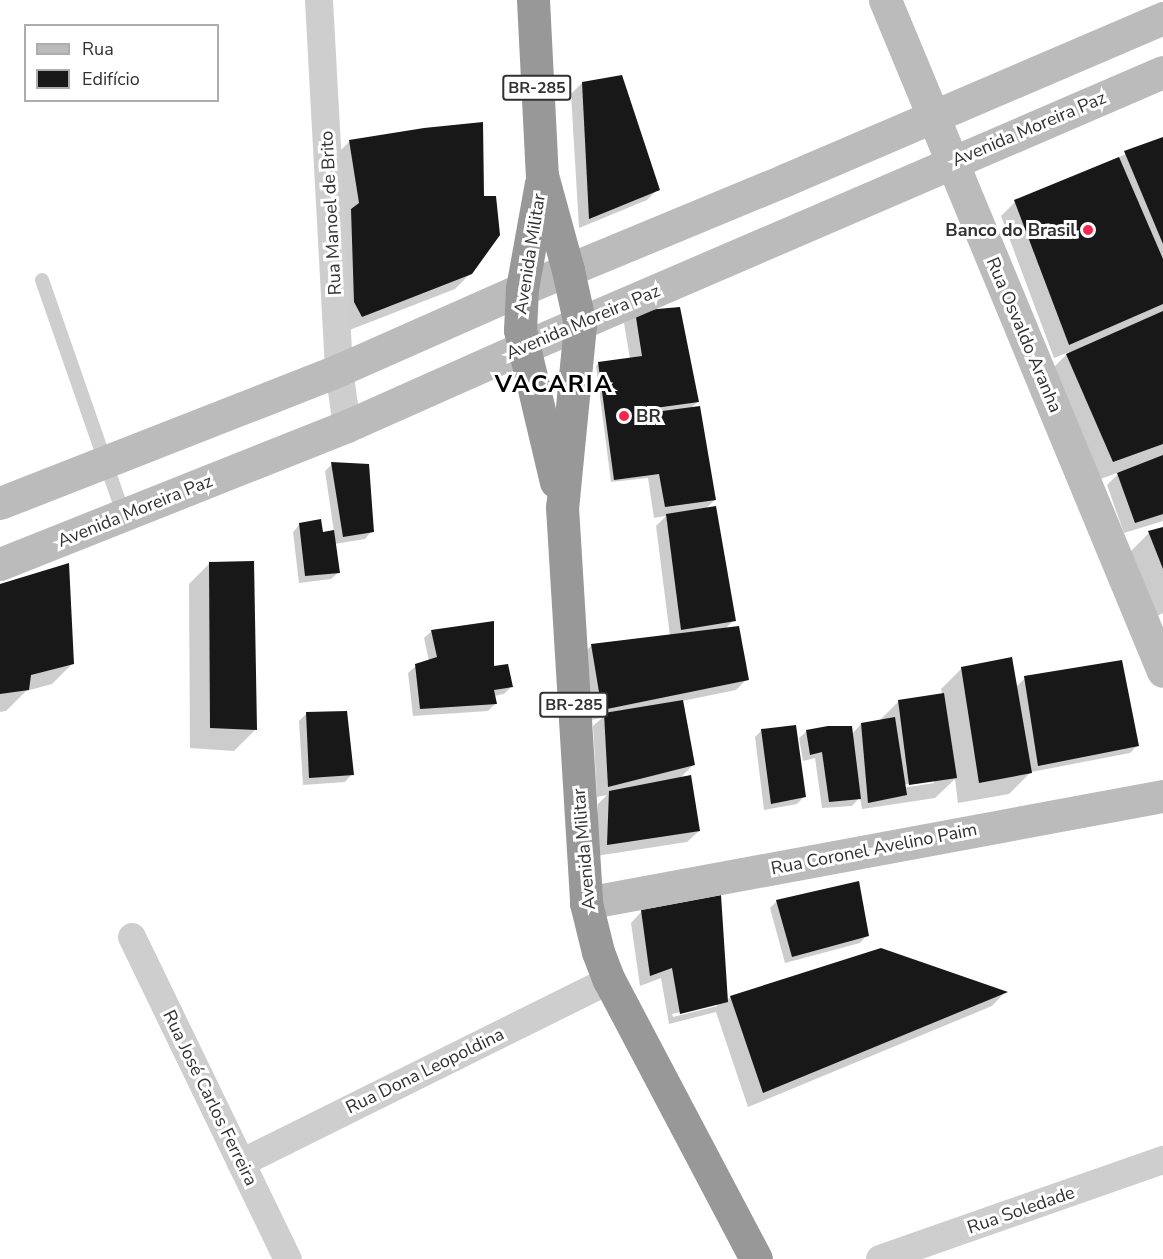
<!DOCTYPE html>
<meta charset="utf-8">
<style>
body{margin:0}
#map{position:relative;width:1163px;height:1259px;overflow:hidden;background:#fff;font-family:"Nunito Sans",sans-serif}
div>[style]{position:absolute}
[style*='--x']{left:calc(var(--x)*1px);top:calc(var(--y)*1px);width:calc(var(--w)*1px);rotate:calc(var(--a)*1deg)}
.shadow>*{inset:0;background:#0003}
.building>*{inset:0;background:#181818}
.lane>*{height:14px;margin:-7px;padding:0 7px;transform-origin:7px;border-radius:7px;background:#cecece}
.street>*{height:28px;margin:-14px;padding:0 14px;transform-origin:14px;border-radius:14px;background:#cecece}
.secondary>*{height:33px;margin:-16.5px;padding:0 16.5px;transform-origin:16.5px;border-radius:16.5px;background:#bbb}
.highway>*{height:33px;margin:-16.5px;padding:0 16.5px;transform-origin:16.5px;border-radius:16.5px;background:#989898}
.dots>*{width:16px;height:16px;translate:-50% -50%;box-sizing:border-box;border:3px solid #fff;border-radius:50%}
span{translate:-50% -50%;white-space:nowrap;text-align:center;line-height:1.15;-webkit-text-stroke:6px #fff;paint-order:stroke}
.shield-label span{padding:2px 4px;background:#fff;border:2px solid;border-radius:4px;-webkit-text-stroke-width:0}
.shield-label{font-size:16px;color:#313131;font-weight:700}
.street-label{font-size:18px;color:#313131}
.poi-label{font-size:18px;color:#313131;font-weight:700}
.right{translate:-100% -50%;text-align:right}
.left{translate:0 -50%;text-align:left}
.district-label{font-size:24px;color:#000;font-weight:700;letter-spacing:1.5px}
.legend{position:absolute;left:24px;top:24px;width:195px;height:78px;box-sizing:border-box;background:#fff;border:2px solid #adadad;margin:0;padding:8px 10px;list-style:none;font-size:18px;color:#313131}
.legend li{display:flex;align-items:center;gap:12px;height:30px}
.legend b{width:30px;border:2px solid #adadad}
</style>
<div id="map">
<div class="shadow">
<div style="clip-path:polygon(582px 83px,658px 189px,647px 200px,579px 228px,571px 94px)"></div>
<div style="clip-path:polygon(1163px 138px,1163px 521px,1124px 533px,1107px 485px,1120px 472px,1092px 482px,1045px 376px,1069px 352px,1054px 358px,1001px 216px,1015px 202px)"></div>
<div style="clip-path:polygon(350px 141px,471px 273px,455px 289px,347px 331px,335px 156px)"></div>
<div style="clip-path:polygon(635px 312px,697px 402px,690px 409px,715px 500px,705px 509px,734px 620px,725px 629px,747px 679px,736px 690px,682px 701px,693px 765px,679px 779px,699px 831px,687px 842px,596px 856px,598px 804px,607px 795px,597px 797px,593px 726px,602px 718px,591px 720px,581px 656px,592px 645px,670px 636px,656px 526px,666px 516px,654px 518px,648px 478px,611px 482px,596px 366px,599px 363px,630px 359px,624px 323px)"></div>
<div style="clip-path:polygon(332px 464px,372px 531px,365px 539px,334px 544px,339px 572px,331px 579px,299px 583px,293px 532px,300px 524px,322px 534px,334px 532px,325px 471px)"></div>
<div style="clip-path:polygon(1163px 528px,1163px 613px,1153px 618px,1128px 554px,1149px 533px)"></div>
<div style="clip-path:polygon(210px 563px,255px 730px,234px 751px,190px 748px,189px 584px)"></div>
<div style="clip-path:polygon(0 585px,73px 663px,52px 684px,26px 691px,6px 711px,0 712px)"></div>
<div style="clip-path:polygon(432px 631px,511px 687px,504px 694px,494px 696px,495px 704px,488px 711px,413px 716px,408px 673px,416px 666px,429px 661px,424px 638px)"></div>
<div style="clip-path:polygon(evenodd,962px 668px,1016px 687px,1025px 678px,1137px 746px,1130px 753px,1031px 772px,1009px 794px,958px 803px,955px 779px,935px 798px,862px 809px,860px 797px,852px 806px,822px 808px,815px 758px,803px 761px,799px 738px,807px 731px,852px 734px,861px 724px,879px 721px,898px 702px,942px 694px,941px 689px,962px 668px,934px 780px,934px 783px,902px 788px,901px 785px,934px 780px)"></div>
<div style="clip-path:polygon(306px 714px,352px 774px,345px 782px,303px 785px,299px 721px)"></div>
<div style="clip-path:polygon(762px 730px,804px 797px,797px 804px,764px 810px,755px 737px)"></div>
<div style="clip-path:polygon(777px 901px,867px 935px,860px 943px,785px 963px,770px 908px)"></div>
<div style="clip-path:polygon(evenodd,642px 911px,726px 1001px,731px 997px,1005px 992px,992px 1006px,748px 1107px,716px 1012px,669px 1024px,661px 978px,640px 986px,631px 923px,642px 911px,717px 1003px,717px 1006px,673px 1017px,672px 1014px,717px 1003px)"></div>
</div>
<div class="building">
<div style="clip-path:polygon(622px 75px,660px 190px,589px 219px,582px 82px)"></div>
<div style="clip-path:polygon(483px 122px,484px 196px,496px 196px,500px 235px,472px 274px,362px 317px,354px 302px,351px 209px,359px 203px,349px 140px,424px 128px)"></div>
<div style="clip-path:polygon(1163px 137px,1163px 244px,1124px 151px)"></div>
<div style="clip-path:polygon(1119px 157px,1163px 259px,1163px 304px,1069px 345px,1014px 200px)"></div>
<div style="clip-path:polygon(680px 307px,699px 402px,655px 408px,655px 412px,700px 406px,716px 500px,665px 507px,659px 474px,614px 480px,598px 362px,642px 356px,635px 311px)"></div>
<div style="clip-path:polygon(1163px 311px,1163px 444px,1113px 462px,1066px 354px)"></div>
<div style="clip-path:polygon(1163px 455px,1163px 514px,1135px 523px,1117px 473px)"></div>
<div style="clip-path:polygon(331px 462px,369px 464px,374px 532px,343px 537px)"></div>
<div style="clip-path:polygon(716px 506px,736px 621px,681px 630px,666px 514px)"></div>
<div style="clip-path:polygon(321px 519px,323px 532px,334px 530px,340px 573px,305px 576px,299px 523px)"></div>
<div style="clip-path:polygon(1163px 527px,1163px 569px,1148px 531px)"></div>
<div style="clip-path:polygon(254px 561px,257px 730px,210px 728px,209px 562px)"></div>
<div style="clip-path:polygon(69px 563px,74px 664px,31px 675px,29px 690px,0 694px,0 584px)"></div>
<div style="clip-path:polygon(494px 621px,494px 666px,508px 664px,513px 687px,494px 690px,497px 704px,420px 709px,415px 664px,437px 657px,431px 630px)"></div>
<div style="clip-path:polygon(739px 626px,749px 680px,602px 710px,591px 644px)"></div>
<div style="clip-path:polygon(1012px 657px,1032px 773px,979px 783px,961px 667px)"></div>
<div style="clip-path:polygon(1122px 660px,1139px 746px,1038px 766px,1024px 676px)"></div>
<div style="clip-path:polygon(944px 693px,957px 778px,909px 785px,898px 700px)"></div>
<div style="clip-path:polygon(683px 700px,695px 765px,608px 787px,604px 713px)"></div>
<div style="clip-path:polygon(347px 711px,354px 775px,309px 778px,306px 712px)"></div>
<div style="clip-path:polygon(895px 717px,907px 795px,868px 803px,861px 723px)"></div>
<div style="clip-path:polygon(796px 725px,806px 797px,771px 804px,761px 729px)"></div>
<div style="clip-path:polygon(828px 726px,852px 726px,861px 799px,829px 802px,822px 752px,810px 755px,806px 730px)"></div>
<div style="clip-path:polygon(691px 775px,700px 831px,607px 845px,609px 791px)"></div>
<div style="clip-path:polygon(859px 881px,869px 936px,792px 957px,776px 900px)"></div>
<div style="clip-path:polygon(721px 895px,728px 1002px,680px 1014px,672px 968px,650px 976px,641px 910px)"></div>
<div style="clip-path:polygon(881px 948px,1008px 992px,763px 1093px,730px 996px)"></div>
</div>
<div class="lane">
<div style="--x:42;--y:280;--w:249;--a:70.8"></div>
</div>
<div class="street">
<div style="--x:319;--y:0;--w:371;--a:86.9"></div>
<div style="--x:339;--y:370;--w:57;--a:81.9"></div>
<div style="--x:132;--y:937;--w:358;--a:64.2"></div>
<div style="--x:241;--y:1163;--w:411;--a:-26.4"></div>
<div style="--x:880;--y:1259;--w:300;--a:-19.3"></div>
</div>
<div class="secondary">
<div style="--x:885;--y:0;--w:726;--a:67.5"></div>
<div style="--x:0;--y:503;--w:364;--a:-21.4"></div>
<div style="--x:339;--y:370;--w:200;--a:-23.9"></div>
<div style="--x:522;--y:289;--w:285;--a:-22.5"></div>
<div style="--x:785;--y:180;--w:411;--a:-23.2"></div>
<div style="--x:0;--y:564;--w:373;--a:-21.7"></div>
<div style="--x:347;--y:426;--w:192;--a:-24"></div>
<div style="--x:522;--y:348;--w:698;--a:-23.3"></div>
<div style="--x:586;--y:903;--w:587;--a:-10.51"></div>
</div>
<div class="highway">
<div style="--x:533;--y:0;--w:175;--a:87.1"></div>
<div style="--x:542;--y:175;--w:98;--a:74.7"></div>
<div style="--x:568;--y:270;--w:56;--a:77.7"></div>
<div style="--x:580;--y:325;--w:183;--a:95.6"></div>
<div style="--x:562;--y:507;--w:397;--a:86.5"></div>
<div style="--x:586;--y:903;--w:50;--a:76.2"></div>
<div style="--x:598;--y:952;--w:30;--a:69"></div>
<div style="--x:609;--y:980;--w:315;--a:62.2"></div>
<div style="--x:541;--y:183;--w:108;--a:100.2"></div>
<div style="--x:522;--y:289;--w:41;--a:92.8"></div>
<div style="--x:520;--y:330;--w:156;--a:76.7"></div>
</div>
<div class="dots">
<div style="left:1088px;top:230px;background:#f52650"></div>
<div style="left:624px;top:416px;background:#f52650"></div>
</div>
<div class="shield-label">
<span style="left:537px;top:88px">BR-285</span>
<span style="left:574px;top:705px">BR-285</span>
</div>
<div class="street-label">
<span style="left:1029px;top:129px;rotate:-23deg">Avenida Moreira Paz</span>
<span style="left:331px;top:213px;rotate:-93deg">Rua Manoel de Brito</span>
<span style="left:530px;top:254px;rotate:-81deg">Avenida Militar</span>
<span style="left:583px;top:322px;rotate:-23deg">Avenida Moreira Paz</span>
<span style="left:1024px;top:335px;rotate:67deg">Rua Osvaldo Aranha</span>
<span style="left:135px;top:511px;rotate:-22deg">Avenida Moreira Paz</span>
<span style="left:584px;top:849px;rotate:-95deg">Avenida Militar</span>
<span style="left:874px;top:849px;rotate:-11deg">Rua Coronel Avelino Paim</span>
<span style="left:425px;top:1071px;rotate:-26deg">Rua Dona Leopoldina</span>
<span style="left:210px;top:1098px;rotate:64deg">Rua José Carlos Ferreira</span>
<span style="left:1021px;top:1210px;rotate:-19deg">Rua Soledade</span>
</div>
<div class="poi-label">
<span class="right" style="left:1076px;top:230px">Banco do Brasil</span>
<span class="left" style="left:636px;top:416px">BR</span>
</div>
<div class="district-label">
<span style="left:554px;top:385px">VACARIA</span>
</div>
<ul class="legend">
<li><b style="height:8px;background:#bbb"></b>Rua</li>
<li><b style="height:16px;background:#181818"></b>Edifício</li>
</ul>
</div>
